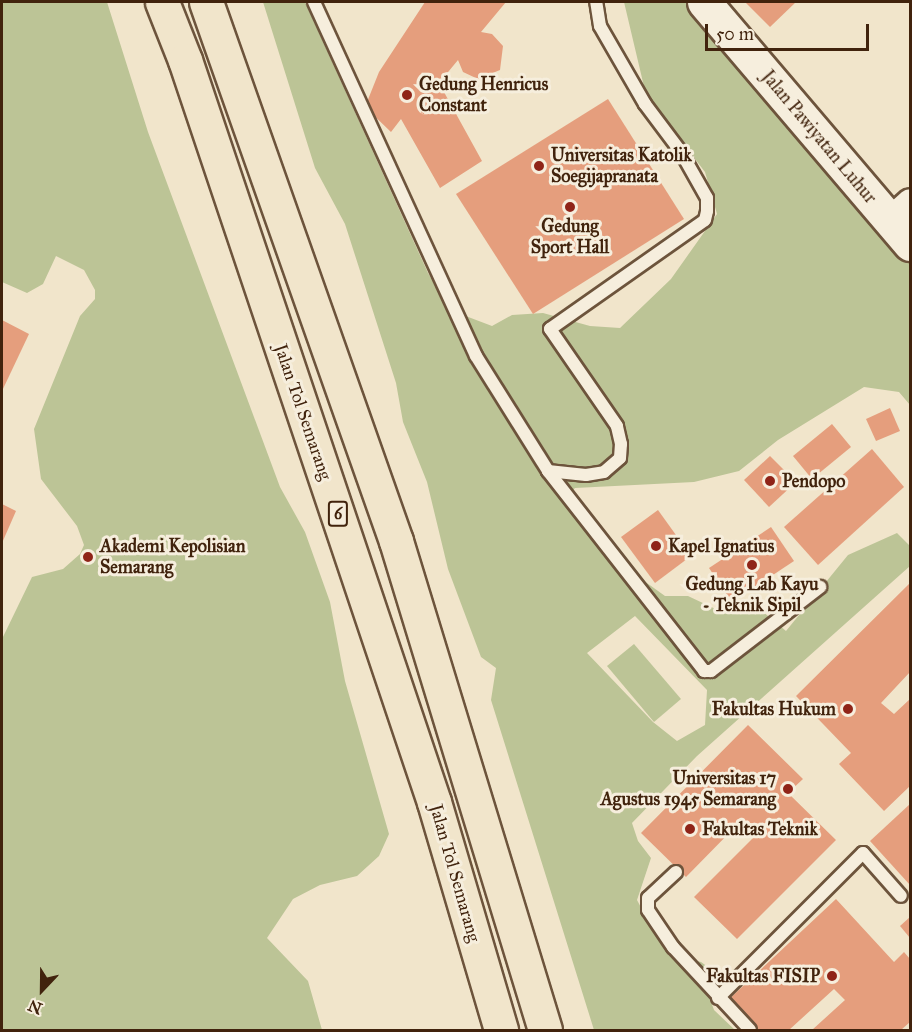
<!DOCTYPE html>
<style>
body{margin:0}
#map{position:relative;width:912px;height:1032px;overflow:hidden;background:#f1e5cb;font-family:"IM FELL Great Primer",serif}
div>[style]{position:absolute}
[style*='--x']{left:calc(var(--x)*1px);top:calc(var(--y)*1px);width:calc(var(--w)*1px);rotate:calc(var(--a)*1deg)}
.green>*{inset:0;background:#bcc496}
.building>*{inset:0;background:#e59e7d}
.roads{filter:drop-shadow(2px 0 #6d543c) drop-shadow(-2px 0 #6d543c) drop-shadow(0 2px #6d543c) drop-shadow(0 -2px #6d543c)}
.service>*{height:12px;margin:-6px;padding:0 6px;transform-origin:6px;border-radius:6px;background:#f6eedd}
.minor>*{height:24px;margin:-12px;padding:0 12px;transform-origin:12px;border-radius:12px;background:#f6eedd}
.secondary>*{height:33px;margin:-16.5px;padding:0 16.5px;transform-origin:16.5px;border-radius:16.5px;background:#f6eedd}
.motorway>*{height:33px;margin:-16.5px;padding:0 16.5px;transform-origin:16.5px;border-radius:16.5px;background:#f1e5cb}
.dots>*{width:16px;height:16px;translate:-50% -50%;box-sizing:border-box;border:3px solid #f6eedd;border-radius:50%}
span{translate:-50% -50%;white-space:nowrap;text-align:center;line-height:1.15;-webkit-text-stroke:6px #f6eedd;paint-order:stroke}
.shield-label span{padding:2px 4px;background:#f6eedd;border:2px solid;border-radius:4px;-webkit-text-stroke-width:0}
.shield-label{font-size:16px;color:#41230d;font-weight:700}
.poi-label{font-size:18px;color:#41230d;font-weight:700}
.left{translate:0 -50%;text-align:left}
.right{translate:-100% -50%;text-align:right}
.street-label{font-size:18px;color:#41230d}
.frame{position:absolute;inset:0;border:3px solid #41230d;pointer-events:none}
.north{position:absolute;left:12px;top:960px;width:60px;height:60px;-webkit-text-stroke:4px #f6eedd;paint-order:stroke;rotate:202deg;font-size:16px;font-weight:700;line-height:24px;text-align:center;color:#41230d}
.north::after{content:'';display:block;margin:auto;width:21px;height:27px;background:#41230d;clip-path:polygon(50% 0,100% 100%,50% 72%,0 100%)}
.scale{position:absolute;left:705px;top:24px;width:164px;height:27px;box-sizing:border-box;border:3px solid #41230d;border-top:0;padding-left:8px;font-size:18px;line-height:21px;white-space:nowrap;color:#41230d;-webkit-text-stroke:4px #f6eedd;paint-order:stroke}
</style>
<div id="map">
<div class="green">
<div style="clip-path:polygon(2px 2px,107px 2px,148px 132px,280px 487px,305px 532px,330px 602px,345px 681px,389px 834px,379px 856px,357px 876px,320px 885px,293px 899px,267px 938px,308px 981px,322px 1030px,2px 1030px,2px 639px,32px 577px,63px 569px,80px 554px,84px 545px,77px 526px,41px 479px,34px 429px,80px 316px,95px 299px,95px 290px,84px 270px,56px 256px,43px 284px,27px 293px,2px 282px)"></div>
<div style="clip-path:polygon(evenodd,263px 2px,305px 2px,428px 273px,439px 292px,463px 315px,492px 326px,512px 315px,543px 313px,590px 326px,620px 328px,671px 279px,717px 214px,705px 172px,646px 95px,624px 2px,695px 2px,910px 235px,910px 405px,899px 392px,864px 387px,778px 440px,739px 471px,694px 482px,575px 488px,566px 498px,626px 568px,665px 596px,688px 596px,724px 613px,756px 606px,786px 631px,848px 555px,897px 533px,910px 546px,910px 566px,697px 756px,632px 823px,638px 841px,651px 858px,637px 900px,654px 932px,685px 958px,701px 962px,722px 977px,710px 999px,714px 1010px,735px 1030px,594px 1030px,491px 700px,496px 668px,481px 657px,448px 569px,427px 482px,403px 422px,396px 383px,345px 224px,315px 168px,263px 2px,635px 616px,707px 690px,705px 725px,677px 741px,653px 722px,587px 653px,635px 616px)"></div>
<div style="clip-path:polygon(634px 644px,681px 699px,654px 722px,607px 666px)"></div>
</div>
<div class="building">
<div style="clip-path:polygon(425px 2px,506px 2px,481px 32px,492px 34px,503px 46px,500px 70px,478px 79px,463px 72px,458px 60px,439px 83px,482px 161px,440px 188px,401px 119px,391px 132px,365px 107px,379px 72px)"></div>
<div style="clip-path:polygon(745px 2px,796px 2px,770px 27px)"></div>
<div style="clip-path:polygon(608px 99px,684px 219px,533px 314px,456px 194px)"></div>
<div style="clip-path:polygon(2px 320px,29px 334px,2px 391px)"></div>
<div style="clip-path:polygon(890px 408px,900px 431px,876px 441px,866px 419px)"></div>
<div style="clip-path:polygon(832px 424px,851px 447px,812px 479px,793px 456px)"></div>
<div style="clip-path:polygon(872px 449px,904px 487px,818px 565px,784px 527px)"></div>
<div style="clip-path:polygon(770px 456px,796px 482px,769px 507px,744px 480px)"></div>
<div style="clip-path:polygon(2px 504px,16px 511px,2px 543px)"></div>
<div style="clip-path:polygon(658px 510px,691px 556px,655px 583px,621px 537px)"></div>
<div style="clip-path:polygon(771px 527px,794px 561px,732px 602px,709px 568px)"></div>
<div style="clip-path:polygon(910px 583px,910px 672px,881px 703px,894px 714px,910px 699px,910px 786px,884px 811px,839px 764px,851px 753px,796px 696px)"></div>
<div style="clip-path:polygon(748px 725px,803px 779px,788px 793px,836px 840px,737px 939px,694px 897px,753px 838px,738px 824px,686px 877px,641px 833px)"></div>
<div style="clip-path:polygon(910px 804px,910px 885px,870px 841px)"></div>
<div style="clip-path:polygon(836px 899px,894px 962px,904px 952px,910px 959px,910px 1022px,901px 1030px,812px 1030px,845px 1000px,834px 989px,789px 1030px,754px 1030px,726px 1002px)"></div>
<div style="clip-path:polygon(910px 917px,910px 938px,900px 926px)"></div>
</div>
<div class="roads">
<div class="service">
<div style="--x:314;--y:2;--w:389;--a:65.4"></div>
<div style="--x:476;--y:356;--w:136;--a:57.9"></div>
<div style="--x:548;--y:471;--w:254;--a:52"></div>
<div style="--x:704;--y:671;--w:7;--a:0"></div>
<div style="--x:711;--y:671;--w:138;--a:-37.6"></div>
<div style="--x:548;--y:471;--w:38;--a:6"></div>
<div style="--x:586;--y:475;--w:18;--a:-9"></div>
<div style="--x:604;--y:472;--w:21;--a:-41"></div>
<div style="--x:620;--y:458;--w:14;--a:-86"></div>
<div style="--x:621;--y:444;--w:18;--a:-103"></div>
<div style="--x:617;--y:426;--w:118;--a:-124.6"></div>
<div style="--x:550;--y:329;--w:189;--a:-35.1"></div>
<div style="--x:705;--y:220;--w:9;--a:-77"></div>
<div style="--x:707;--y:211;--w:13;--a:-90"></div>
<div style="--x:707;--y:198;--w:53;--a:-119.5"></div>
<div style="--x:681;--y:152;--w:60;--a:-126.9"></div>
<div style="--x:645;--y:104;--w:90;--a:-120"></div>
<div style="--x:600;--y:26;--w:24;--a:-99"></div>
<div style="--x:676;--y:872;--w:38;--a:137"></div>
<div style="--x:648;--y:898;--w:12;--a:90"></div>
<div style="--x:648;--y:910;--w:45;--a:56"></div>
<div style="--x:673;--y:947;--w:113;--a:47.1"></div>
<div style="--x:718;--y:998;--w:205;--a:-45"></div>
<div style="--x:863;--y:853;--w:57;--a:48.5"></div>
</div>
<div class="minor">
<div style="--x:889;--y:220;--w:28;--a:-42"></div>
</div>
<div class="secondary">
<div style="--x:704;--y:2;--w:318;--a:49.6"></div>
</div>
<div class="motorway">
<div style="--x:162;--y:2;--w:62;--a:68.4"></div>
<div style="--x:185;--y:60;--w:783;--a:71.45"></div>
<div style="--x:434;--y:802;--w:238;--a:73.6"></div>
<div style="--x:206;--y:2;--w:572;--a:70.58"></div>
<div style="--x:396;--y:541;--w:511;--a:73.05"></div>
</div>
</div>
<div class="dots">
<div style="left:407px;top:95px;background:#8f2418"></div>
<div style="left:539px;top:166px;background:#8f2418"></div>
<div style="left:570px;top:207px;background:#8f2418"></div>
<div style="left:770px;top:481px;background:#8f2418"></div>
<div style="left:656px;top:546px;background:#8f2418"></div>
<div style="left:88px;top:557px;background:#8f2418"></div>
<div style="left:752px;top:565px;background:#8f2418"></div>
<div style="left:848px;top:709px;background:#8f2418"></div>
<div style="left:788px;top:789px;background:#8f2418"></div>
<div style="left:690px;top:829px;background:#8f2418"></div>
<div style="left:832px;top:976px;background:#8f2418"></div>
</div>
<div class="shield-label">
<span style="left:338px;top:514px">6</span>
</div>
<div class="poi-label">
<span class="left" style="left:419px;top:95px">Gedung Henricus<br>Constant</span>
<span class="left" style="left:551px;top:166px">Universitas Katolik<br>Soegijapranata</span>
<span style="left:570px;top:237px">Gedung<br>Sport Hall</span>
<span class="left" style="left:782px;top:481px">Pendopo</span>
<span class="left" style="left:668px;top:546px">Kapel Ignatius</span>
<span class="left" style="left:100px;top:557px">Akademi Kepolisian<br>Semarang</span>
<span style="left:752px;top:595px">Gedung Lab Kayu<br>- Teknik Sipil</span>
<span class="right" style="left:836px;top:709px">Fakultas Hukum</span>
<span class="right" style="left:776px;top:789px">Universitas 17<br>Agustus 1945 Semarang</span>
<span class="left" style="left:702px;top:829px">Fakultas Teknik</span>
<span class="right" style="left:820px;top:976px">Fakultas FISIP</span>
</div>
<div class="street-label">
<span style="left:819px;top:137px;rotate:50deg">Jalan Pawiyatan Luhur</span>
<span style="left:303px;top:412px;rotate:71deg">Jalan Tol Semarang</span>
<span style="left:455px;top:873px;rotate:74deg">Jalan Tol Semarang</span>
</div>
<div class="frame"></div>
<div class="north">N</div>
<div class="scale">50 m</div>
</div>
